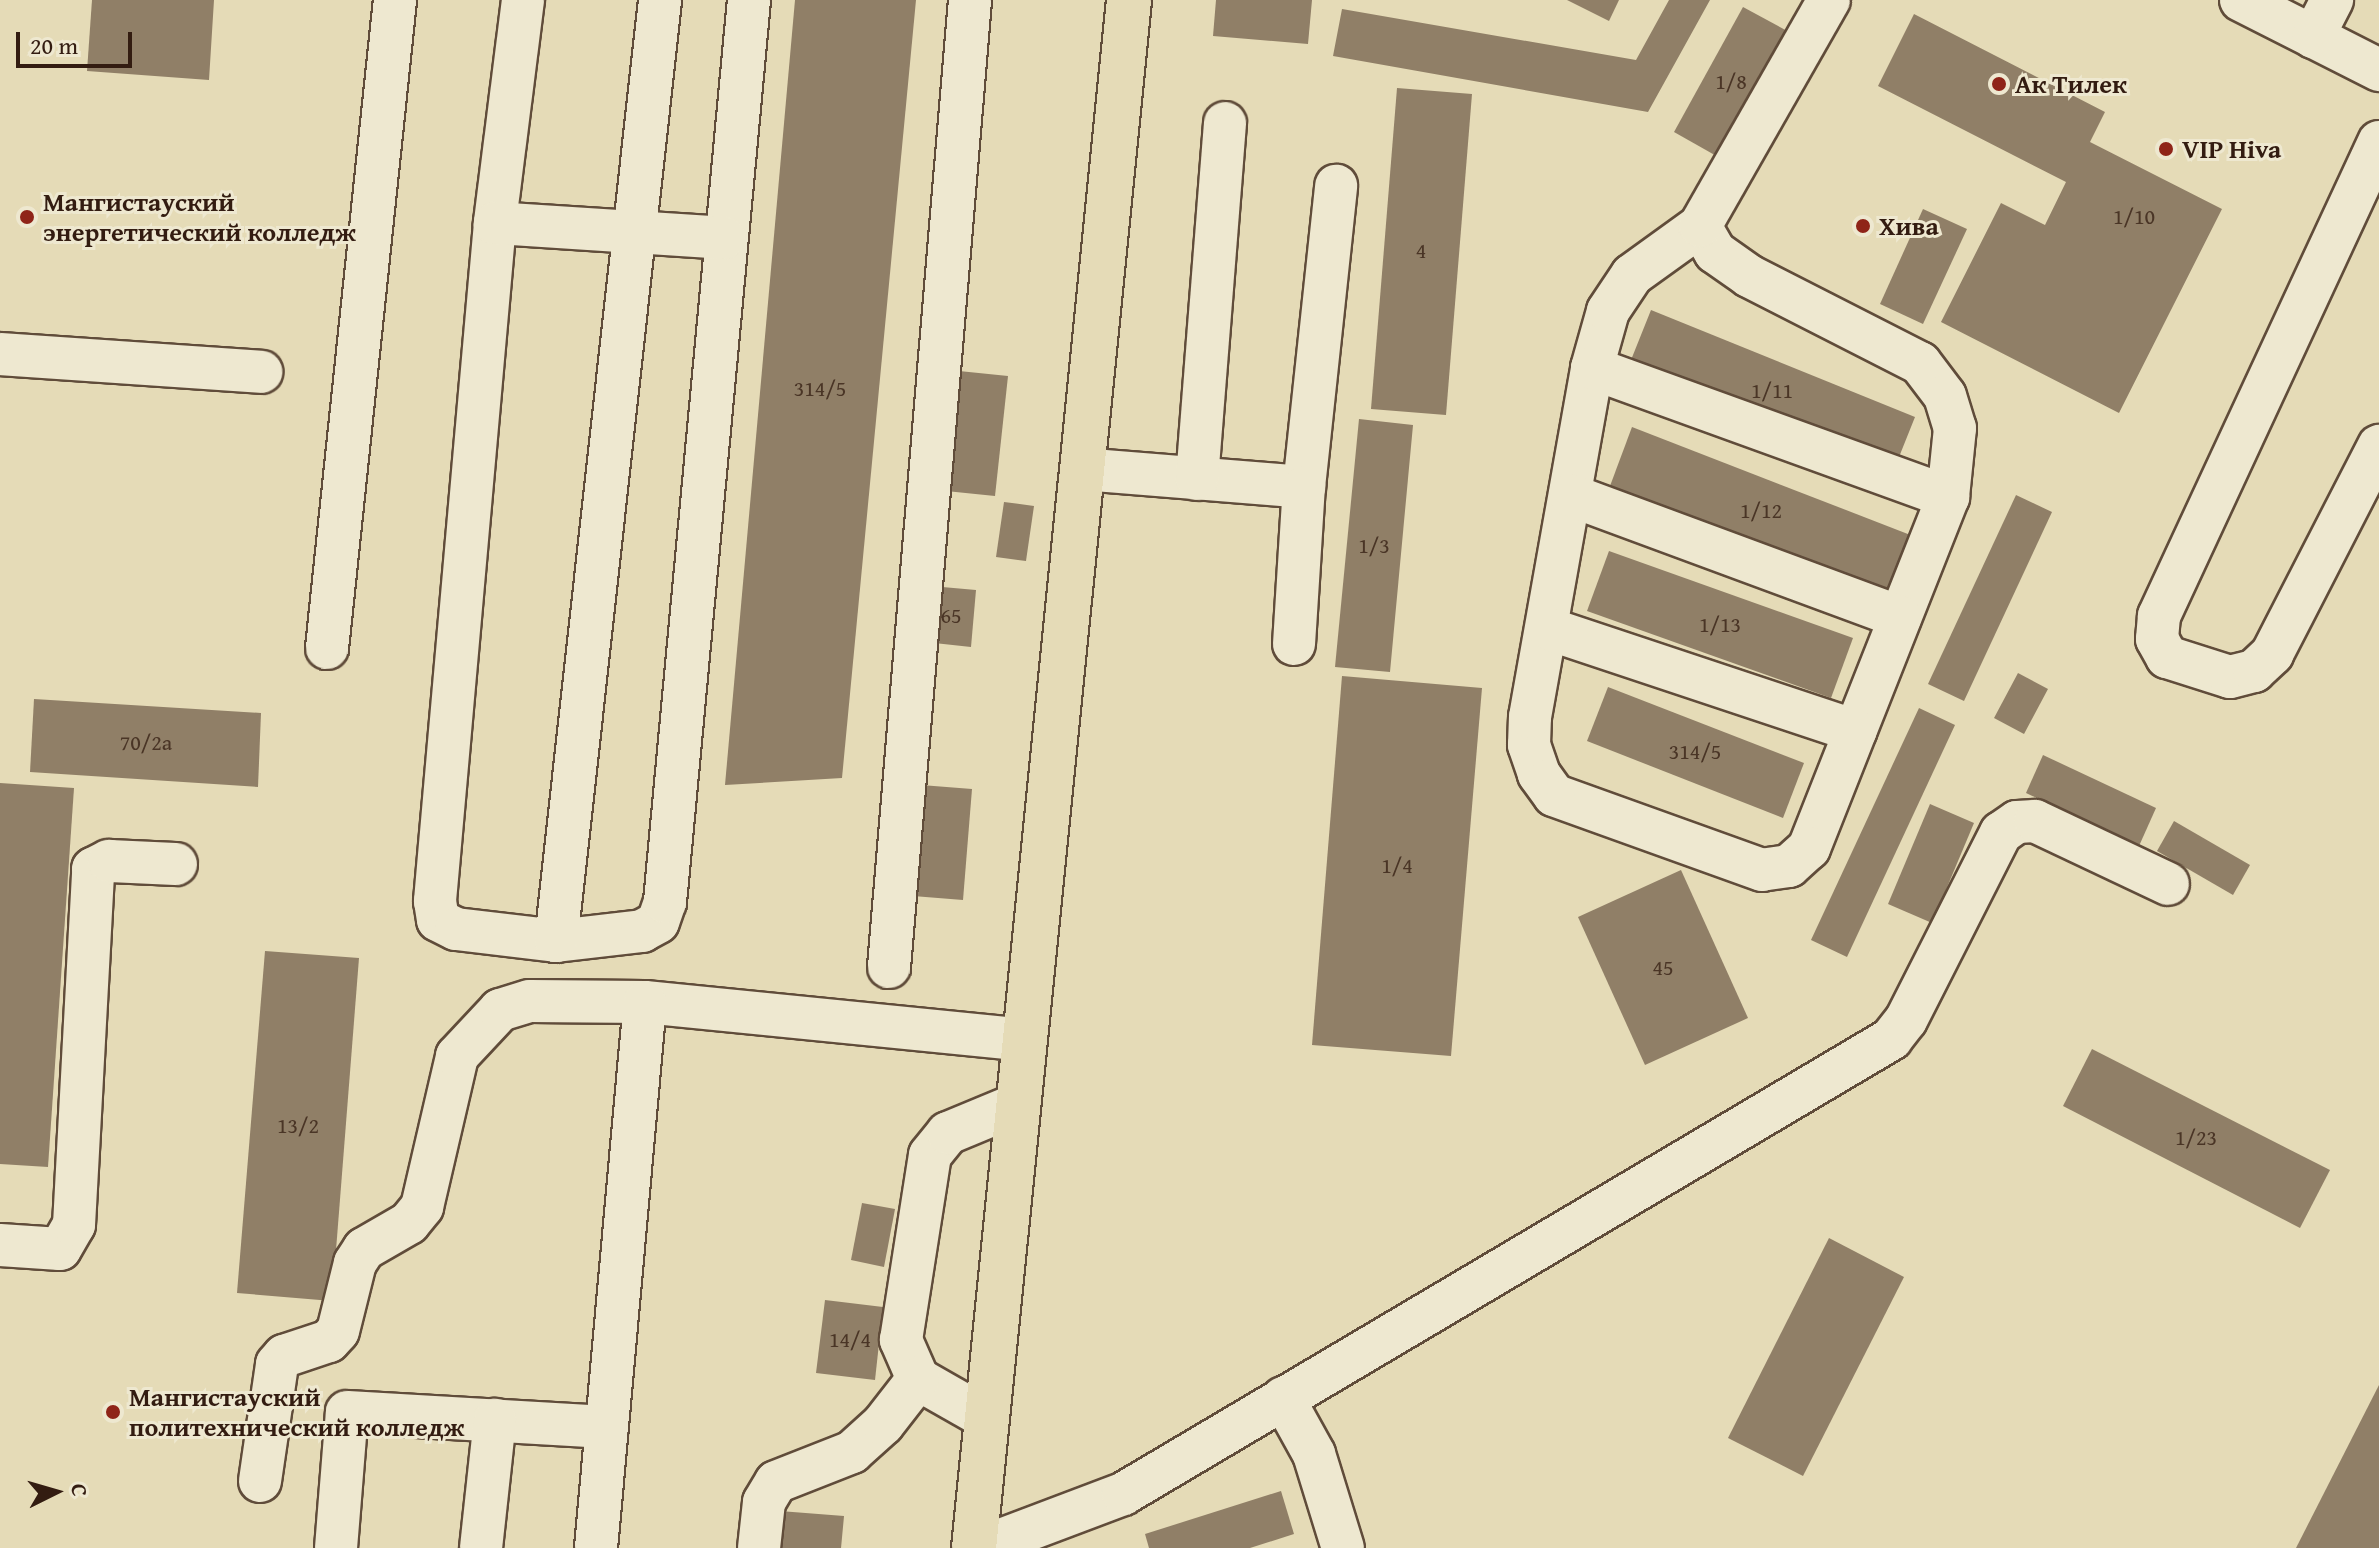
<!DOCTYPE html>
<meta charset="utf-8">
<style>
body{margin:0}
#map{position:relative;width:2379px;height:1548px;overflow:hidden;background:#e5dbb7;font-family:"Gentium Book Plus",serif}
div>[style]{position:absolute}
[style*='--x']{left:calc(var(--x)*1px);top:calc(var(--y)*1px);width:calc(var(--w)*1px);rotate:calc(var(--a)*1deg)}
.building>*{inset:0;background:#907f67}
.roads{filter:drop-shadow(2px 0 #604c3a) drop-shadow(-2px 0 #604c3a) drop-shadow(0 2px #604c3a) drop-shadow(0 -2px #604c3a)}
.minor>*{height:42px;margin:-21px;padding:0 21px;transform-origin:21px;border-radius:21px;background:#eee8d0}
.major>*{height:44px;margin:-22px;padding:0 22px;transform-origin:22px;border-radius:22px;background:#e5dbb7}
.dots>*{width:22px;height:22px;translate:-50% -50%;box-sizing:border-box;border:4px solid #eee8d0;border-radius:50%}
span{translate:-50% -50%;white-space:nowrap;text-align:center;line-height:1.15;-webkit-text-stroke:6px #eee8d0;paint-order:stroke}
.number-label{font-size:22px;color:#4a3526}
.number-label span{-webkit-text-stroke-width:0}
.poi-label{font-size:26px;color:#331c11;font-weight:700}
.left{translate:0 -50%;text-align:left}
.north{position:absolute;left:16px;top:1452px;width:80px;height:80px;-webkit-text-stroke:6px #eee8d0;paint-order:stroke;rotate:85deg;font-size:22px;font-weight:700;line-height:32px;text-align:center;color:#331c11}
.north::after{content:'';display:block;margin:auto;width:28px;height:36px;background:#331c11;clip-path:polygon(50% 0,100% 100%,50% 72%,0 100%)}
.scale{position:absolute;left:16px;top:32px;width:116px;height:36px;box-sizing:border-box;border:4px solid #331c11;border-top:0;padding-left:10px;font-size:24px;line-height:28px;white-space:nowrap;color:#331c11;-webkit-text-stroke:6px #eee8d0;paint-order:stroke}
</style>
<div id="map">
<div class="building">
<div style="clip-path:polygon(92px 0,214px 0,209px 80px,87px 71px)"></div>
<div style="clip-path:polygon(795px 0,916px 0,842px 778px,725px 785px)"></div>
<div style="clip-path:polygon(1216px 0,1312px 0,1308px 44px,1213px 36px)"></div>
<div style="clip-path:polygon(1567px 0,1619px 0,1609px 21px)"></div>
<div style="clip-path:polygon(1669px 0,1710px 0,1648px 112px,1333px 56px,1342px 9px,1636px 60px)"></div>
<div style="clip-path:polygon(1743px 7px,1789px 32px,1720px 158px,1674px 132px)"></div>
<div style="clip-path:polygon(1914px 14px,2105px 112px,2090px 142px,2222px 209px,2119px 413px,1941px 322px,2001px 203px,2045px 225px,2066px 182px,1878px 86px)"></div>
<div style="clip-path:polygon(1397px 88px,1472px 94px,1446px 415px,1371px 409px)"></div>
<div style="clip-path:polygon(1923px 209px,1967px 229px,1923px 324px,1880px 304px)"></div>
<div style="clip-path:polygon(1651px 310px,1915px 417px,1893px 472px,1629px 365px)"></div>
<div style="clip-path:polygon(959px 371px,1008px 376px,995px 496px,946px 491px)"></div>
<div style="clip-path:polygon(1359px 419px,1413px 425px,1390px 672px,1335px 667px)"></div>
<div style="clip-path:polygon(1632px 427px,1913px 536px,1891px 595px,1610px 486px)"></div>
<div style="clip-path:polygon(2016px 495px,2052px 512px,1964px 701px,1928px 684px)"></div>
<div style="clip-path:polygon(1004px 502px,1034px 506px,1026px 561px,996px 557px)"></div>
<div style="clip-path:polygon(1609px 551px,1853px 638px,1831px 698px,1587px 611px)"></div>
<div style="clip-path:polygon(931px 586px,976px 590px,971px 647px,925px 642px)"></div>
<div style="clip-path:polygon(2018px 673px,2048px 689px,2024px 734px,1994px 718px)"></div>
<div style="clip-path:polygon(1342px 676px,1482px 688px,1451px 1056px,1312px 1045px)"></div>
<div style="clip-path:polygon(1608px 687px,1804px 763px,1783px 818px,1587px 741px)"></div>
<div style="clip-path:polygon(34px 699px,261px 713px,258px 787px,30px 772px)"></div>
<div style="clip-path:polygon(1919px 708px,1955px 725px,1847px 957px,1811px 940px)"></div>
<div style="clip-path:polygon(2043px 755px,2156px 808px,2139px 846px,2026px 793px)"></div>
<div style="clip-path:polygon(0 783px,74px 788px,48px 1167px,0 1164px)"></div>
<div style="clip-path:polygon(921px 785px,972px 789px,963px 900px,913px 896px)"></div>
<div style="clip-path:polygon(1930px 804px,1974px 823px,1932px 923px,1888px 904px)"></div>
<div style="clip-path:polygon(2174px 821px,2250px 865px,2233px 895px,2157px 851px)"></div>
<div style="clip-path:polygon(1681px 870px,1748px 1018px,1645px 1065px,1578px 917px)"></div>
<div style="clip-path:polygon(265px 951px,359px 958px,332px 1301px,237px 1293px)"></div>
<div style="clip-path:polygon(2092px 1049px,2330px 1170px,2300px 1228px,2063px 1106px)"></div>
<div style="clip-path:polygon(862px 1203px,895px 1209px,884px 1267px,851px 1260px)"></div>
<div style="clip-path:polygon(1829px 1238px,1904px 1277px,1803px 1476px,1728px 1438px)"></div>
<div style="clip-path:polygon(825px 1300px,883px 1307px,875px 1380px,816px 1373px)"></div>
<div style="clip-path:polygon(2379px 1385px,2379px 1548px,2296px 1548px)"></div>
<div style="clip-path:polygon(1281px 1491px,1294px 1534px,1250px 1548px,1149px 1548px,1145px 1534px)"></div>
<div style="clip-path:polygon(767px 1510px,844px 1516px,841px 1548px,764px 1548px)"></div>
</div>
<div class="roads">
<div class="minor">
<div style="--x:523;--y:0;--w:225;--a:97.2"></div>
<div style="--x:495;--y:223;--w:681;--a:95.06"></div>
<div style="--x:435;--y:901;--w:19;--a:81"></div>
<div style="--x:438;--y:920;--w:20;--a:27"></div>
<div style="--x:456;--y:929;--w:101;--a:6.8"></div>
<div style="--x:556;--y:941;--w:87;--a:-6.6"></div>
<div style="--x:642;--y:931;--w:18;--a:-29"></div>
<div style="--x:658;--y:922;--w:21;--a:-71"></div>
<div style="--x:665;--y:902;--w:906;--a:-84.68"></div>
<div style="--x:2241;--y:0;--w:155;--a:26.9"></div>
<div style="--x:2313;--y:37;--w:42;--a:-62.8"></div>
<div style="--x:2379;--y:142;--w:523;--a:114.9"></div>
<div style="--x:2159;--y:616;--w:23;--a:95"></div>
<div style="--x:2157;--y:639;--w:21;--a:61"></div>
<div style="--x:2167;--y:657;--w:66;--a:17.6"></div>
<div style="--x:2230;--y:677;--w:25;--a:-14"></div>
<div style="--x:2254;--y:671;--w:25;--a:-43"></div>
<div style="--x:2272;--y:654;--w:234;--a:-62.8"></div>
<div style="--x:495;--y:223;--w:230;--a:3.7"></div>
<div style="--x:1700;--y:226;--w:30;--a:60"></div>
<div style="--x:1715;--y:252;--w:42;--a:35.2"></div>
<div style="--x:1749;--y:276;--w:192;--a:27"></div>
<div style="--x:1920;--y:363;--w:41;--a:52.9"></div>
<div style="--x:1945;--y:396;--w:34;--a:73"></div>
<div style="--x:1955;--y:428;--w:69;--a:95.8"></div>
<div style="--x:1948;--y:497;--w:378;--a:111.6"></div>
<div style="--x:1809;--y:848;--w:27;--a:138"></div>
<div style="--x:1789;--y:866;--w:27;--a:172"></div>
<div style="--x:1762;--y:870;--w:221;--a:-160.2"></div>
<div style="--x:1554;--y:795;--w:26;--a:-126"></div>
<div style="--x:1539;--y:774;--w:31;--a:-109"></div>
<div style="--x:1529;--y:745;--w:28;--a:-88"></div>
<div style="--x:1530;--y:717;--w:354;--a:-79.9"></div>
<div style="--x:1592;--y:368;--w:59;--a:-74.3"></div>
<div style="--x:1608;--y:311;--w:43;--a:-56.3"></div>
<div style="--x:1632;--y:275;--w:84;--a:-35.8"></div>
<div style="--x:1700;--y:226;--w:260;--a:-60.3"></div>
<div style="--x:0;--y:354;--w:262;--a:3.9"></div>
<div style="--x:1592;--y:368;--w:379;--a:19.9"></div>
<div style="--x:1082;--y:469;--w:223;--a:4.6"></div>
<div style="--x:1304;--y:487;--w:303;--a:-83.9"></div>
<div style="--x:1197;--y:479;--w:357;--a:-85.5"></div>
<div style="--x:1570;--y:495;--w:352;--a:20.3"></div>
<div style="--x:1549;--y:629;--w:323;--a:18.4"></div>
<div style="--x:1294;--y:644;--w:157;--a:-86.4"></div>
<div style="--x:327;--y:648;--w:652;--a:-84.01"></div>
<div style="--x:556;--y:941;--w:947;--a:-83.69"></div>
<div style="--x:889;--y:967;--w:970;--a:-85.21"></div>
<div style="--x:0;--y:1245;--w:60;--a:3.8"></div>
<div style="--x:60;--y:1249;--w:28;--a:-60"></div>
<div style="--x:74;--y:1225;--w:357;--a:-86.9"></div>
<div style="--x:93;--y:869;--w:18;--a:-27"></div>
<div style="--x:109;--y:861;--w:67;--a:2.6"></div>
<div style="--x:918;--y:1379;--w:77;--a:29.6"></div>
<div style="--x:1283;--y:1398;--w:64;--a:61"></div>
<div style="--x:1314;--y:1454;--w:98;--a:72.9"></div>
<div style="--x:260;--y:1481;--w:118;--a:-81.7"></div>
<div style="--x:277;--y:1364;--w:11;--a:-49"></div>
<div style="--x:284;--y:1356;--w:47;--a:-18.4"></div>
<div style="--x:329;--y:1341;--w:13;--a:-48"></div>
<div style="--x:338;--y:1331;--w:70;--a:-76"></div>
<div style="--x:355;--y:1263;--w:17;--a:-57"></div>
<div style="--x:364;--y:1249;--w:52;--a:-30"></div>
<div style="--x:409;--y:1223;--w:21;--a:-51"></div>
<div style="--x:422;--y:1207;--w:155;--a:-76.9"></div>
<div style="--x:457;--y:1056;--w:63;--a:-46.9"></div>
<div style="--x:500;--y:1010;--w:31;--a:-17"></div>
<div style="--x:530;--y:1001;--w:115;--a:0.5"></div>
<div style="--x:645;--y:1002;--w:382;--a:5.7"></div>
<div style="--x:336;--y:1548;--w:136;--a:-85.4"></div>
<div style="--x:347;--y:1412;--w:260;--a:3.3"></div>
<div style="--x:481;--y:1548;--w:129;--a:-83.8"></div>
<div style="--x:596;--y:1548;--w:548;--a:-84.87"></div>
<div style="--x:759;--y:1548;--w:46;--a:-83.8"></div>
<div style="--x:764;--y:1502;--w:23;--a:-59"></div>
<div style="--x:776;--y:1482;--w:82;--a:-21.5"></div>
<div style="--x:852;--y:1452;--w:42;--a:-42.1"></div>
<div style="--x:883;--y:1424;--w:57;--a:-52.1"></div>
<div style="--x:918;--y:1379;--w:43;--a:-113.6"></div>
<div style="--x:901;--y:1340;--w:187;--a:-81.1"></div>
<div style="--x:930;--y:1155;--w:28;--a:-51"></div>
<div style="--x:948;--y:1133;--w:76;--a:-22.5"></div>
<div style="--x:980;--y:1548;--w:153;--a:-20.7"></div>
<div style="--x:1123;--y:1494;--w:893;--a:-30.64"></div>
<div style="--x:1891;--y:1039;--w:24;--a:-52"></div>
<div style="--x:1906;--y:1020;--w:210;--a:-63.1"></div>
<div style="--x:2001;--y:833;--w:19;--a:-35"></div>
<div style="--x:2017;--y:822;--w:18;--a:-3"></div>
<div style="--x:2035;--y:821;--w:147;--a:25.3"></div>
</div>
<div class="major">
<div style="--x:974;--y:1548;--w:1556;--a:-84.28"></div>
</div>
</div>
<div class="dots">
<div style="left:1999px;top:84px;background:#8f2418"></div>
<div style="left:2166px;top:149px;background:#8f2418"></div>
<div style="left:27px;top:217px;background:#8f2418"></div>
<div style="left:1863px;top:226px;background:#8f2418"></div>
<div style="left:113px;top:1412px;background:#8f2418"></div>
</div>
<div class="number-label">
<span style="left:1731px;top:82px">1/8</span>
<span style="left:2134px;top:217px">1/10</span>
<span style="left:1421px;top:251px">4</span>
<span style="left:820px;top:389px">314/5</span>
<span style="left:1772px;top:391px">1/11</span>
<span style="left:1761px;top:511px">1/12</span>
<span style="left:1374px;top:546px">1/3</span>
<span style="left:951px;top:616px">65</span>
<span style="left:1720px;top:625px">1/13</span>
<span style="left:146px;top:743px">70/2а</span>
<span style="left:1695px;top:752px">314/5</span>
<span style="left:1397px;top:866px">1/4</span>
<span style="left:1663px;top:968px">45</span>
<span style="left:298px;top:1126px">13/2</span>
<span style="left:2196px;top:1138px">1/23</span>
<span style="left:850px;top:1340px">14/4</span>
</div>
<div class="poi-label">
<span class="left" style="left:2015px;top:84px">Ак Тилек</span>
<span class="left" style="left:2182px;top:149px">VIP Hiva</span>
<span class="left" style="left:43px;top:217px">Мангистауский<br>энергетический колледж</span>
<span class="left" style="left:1879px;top:226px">Хива</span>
<span class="left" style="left:129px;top:1412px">Мангистауский<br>политехнический колледж</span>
</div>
<div class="north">С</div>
<div class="scale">20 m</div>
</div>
